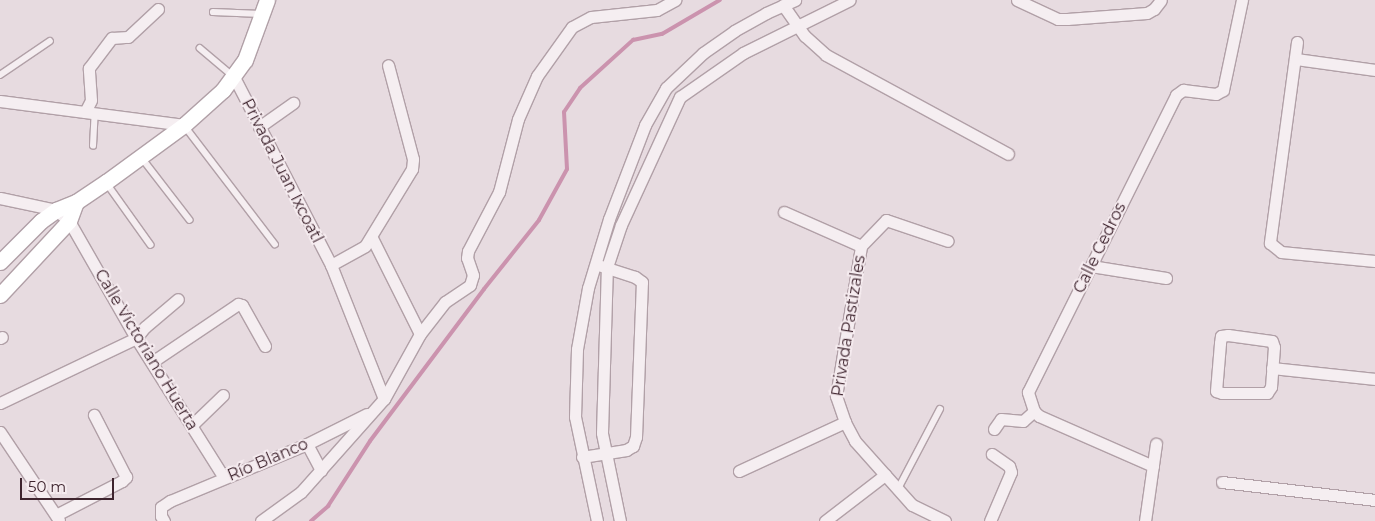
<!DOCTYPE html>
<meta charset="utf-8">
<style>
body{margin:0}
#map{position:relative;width:1375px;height:521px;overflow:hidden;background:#e7dbe0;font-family:Montserrat,sans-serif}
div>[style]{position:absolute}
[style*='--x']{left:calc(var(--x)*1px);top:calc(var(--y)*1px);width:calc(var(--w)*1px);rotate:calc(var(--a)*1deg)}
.stream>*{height:4px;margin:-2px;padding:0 2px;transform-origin:2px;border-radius:2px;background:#cb93ae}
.roads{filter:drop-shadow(1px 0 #b1a0a7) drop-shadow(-1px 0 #b1a0a7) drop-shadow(0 1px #b1a0a7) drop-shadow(0 -1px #b1a0a7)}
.lane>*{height:5.5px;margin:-2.75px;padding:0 2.75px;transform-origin:2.75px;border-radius:2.75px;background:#f5eef1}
.street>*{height:11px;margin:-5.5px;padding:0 5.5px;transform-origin:5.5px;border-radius:5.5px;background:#f5eef1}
.secondary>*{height:15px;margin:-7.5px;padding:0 7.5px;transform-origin:7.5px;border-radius:7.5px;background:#fff}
span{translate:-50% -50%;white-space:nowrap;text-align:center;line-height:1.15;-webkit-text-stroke:4px #f5ebef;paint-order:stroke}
.street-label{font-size:16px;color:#3e242e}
.scale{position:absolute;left:20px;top:478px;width:94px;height:22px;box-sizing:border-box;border:2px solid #3e242e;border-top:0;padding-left:6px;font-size:15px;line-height:18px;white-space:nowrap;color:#3e242e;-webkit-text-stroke:4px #f5ebef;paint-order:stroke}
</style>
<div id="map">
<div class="stream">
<div style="--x:311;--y:521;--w:23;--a:-41"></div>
<div style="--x:328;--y:506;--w:77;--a:-57.1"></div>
<div style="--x:370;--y:441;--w:190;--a:-53.1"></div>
<div style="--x:484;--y:289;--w:88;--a:-51.4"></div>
<div style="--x:539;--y:220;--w:58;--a:-61.2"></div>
<div style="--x:567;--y:169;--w:57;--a:-93"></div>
<div style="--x:564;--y:112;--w:29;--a:-56"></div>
<div style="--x:580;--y:88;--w:72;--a:-42.2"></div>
<div style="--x:633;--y:40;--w:30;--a:-12"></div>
<div style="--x:662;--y:34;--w:67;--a:-30.4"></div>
</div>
<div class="roads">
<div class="lane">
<div style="--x:213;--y:12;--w:48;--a:2.4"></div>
<div style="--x:200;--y:48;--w:43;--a:40.3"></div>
<div style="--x:0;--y:75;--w:60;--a:-34.2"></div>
<div style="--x:184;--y:125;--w:150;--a:52.6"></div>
<div style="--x:93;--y:146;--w:33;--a:-87"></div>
<div style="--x:142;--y:158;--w:78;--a:52.3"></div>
<div style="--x:106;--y:182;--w:77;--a:54.5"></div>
<div style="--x:898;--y:489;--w:90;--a:-62.3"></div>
</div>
<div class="street">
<div style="--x:1017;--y:0;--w:45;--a:24.9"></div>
<div style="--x:1058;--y:19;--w:9;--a:0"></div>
<div style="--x:1067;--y:19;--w:80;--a:-4.3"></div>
<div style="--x:1147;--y:13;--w:8;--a:-30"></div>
<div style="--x:1154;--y:9;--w:11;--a:-52"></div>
<div style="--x:783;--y:5;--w:38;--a:55"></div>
<div style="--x:805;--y:36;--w:28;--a:42"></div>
<div style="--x:826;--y:55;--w:207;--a:28.5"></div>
<div style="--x:1297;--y:42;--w:203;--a:97.7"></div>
<div style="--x:1270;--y:243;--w:14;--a:39"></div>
<div style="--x:1281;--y:252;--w:94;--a:5.5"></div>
<div style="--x:1296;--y:59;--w:80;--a:7.9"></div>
<div style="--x:234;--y:77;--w:212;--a:62.7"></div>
<div style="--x:331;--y:265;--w:144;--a:68.4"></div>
<div style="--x:0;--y:101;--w:186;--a:7.4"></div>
<div style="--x:85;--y:112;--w:13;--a:-63"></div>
<div style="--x:91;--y:100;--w:32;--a:-94"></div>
<div style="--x:89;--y:68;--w:38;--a:-53"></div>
<div style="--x:112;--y:38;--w:16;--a:-4"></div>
<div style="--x:128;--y:37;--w:41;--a:-43"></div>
<div style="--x:259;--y:127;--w:42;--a:-35.2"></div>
<div style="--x:0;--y:198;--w:57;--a:12.1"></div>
<div style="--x:56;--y:210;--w:17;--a:40"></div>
<div style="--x:69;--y:221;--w:135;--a:60.2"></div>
<div style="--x:136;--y:338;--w:165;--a:57.8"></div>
<div style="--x:784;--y:212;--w:84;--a:23.8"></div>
<div style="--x:372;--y:238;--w:107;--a:63.4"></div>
<div style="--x:331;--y:265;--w:39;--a:-29"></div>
<div style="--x:365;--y:246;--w:90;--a:-58.6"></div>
<div style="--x:412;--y:169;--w:10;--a:-84"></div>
<div style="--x:413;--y:159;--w:97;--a:-104.9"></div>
<div style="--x:1091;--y:266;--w:76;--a:9.1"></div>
<div style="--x:1228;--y:335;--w:44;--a:7.8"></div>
<div style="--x:1272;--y:341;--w:6;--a:72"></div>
<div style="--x:1274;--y:347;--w:40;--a:94.3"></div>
<div style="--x:1271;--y:387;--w:7;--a:124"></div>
<div style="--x:1267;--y:393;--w:45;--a:180"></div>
<div style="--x:1222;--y:393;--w:6;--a:-162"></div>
<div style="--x:1216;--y:391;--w:48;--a:-85.2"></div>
<div style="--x:1220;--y:343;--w:7;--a:-82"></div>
<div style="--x:1221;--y:336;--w:7;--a:-8"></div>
<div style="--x:0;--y:338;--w:2;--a:-27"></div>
<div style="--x:152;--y:362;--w:104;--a:-34"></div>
<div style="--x:238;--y:304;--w:4;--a:14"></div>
<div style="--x:242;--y:305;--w:47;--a:60.7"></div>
<div style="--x:1272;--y:368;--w:104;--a:6.1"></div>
<div style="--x:0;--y:403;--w:151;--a:-25.5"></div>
<div style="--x:136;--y:338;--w:14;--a:-51"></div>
<div style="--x:145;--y:327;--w:43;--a:-40.3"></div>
<div style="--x:192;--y:425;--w:43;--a:-44.1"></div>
<div style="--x:994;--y:429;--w:12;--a:-55"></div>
<div style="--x:1001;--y:419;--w:22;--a:5"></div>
<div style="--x:1023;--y:421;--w:15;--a:-42"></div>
<div style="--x:0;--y:432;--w:106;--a:56.2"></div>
<div style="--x:307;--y:444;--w:30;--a:62"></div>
<div style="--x:582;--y:457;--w:45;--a:-9"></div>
<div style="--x:626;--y:450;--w:8;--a:-30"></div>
<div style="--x:633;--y:446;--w:9;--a:-72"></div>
<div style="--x:636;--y:437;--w:155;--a:-87.8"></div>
<div style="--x:642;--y:282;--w:9;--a:-144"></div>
<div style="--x:635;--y:277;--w:36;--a:-162"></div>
<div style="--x:1153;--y:466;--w:124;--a:-156.3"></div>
<div style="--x:1039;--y:416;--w:7;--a:-135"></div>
<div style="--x:1034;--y:411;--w:20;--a:-108"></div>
<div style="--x:1028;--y:392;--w:332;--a:-63.5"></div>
<div style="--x:1176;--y:95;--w:9;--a:-36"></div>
<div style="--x:1183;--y:90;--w:33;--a:7"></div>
<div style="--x:1216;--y:94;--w:8;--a:-30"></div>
<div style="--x:1223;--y:90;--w:92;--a:-78.1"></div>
<div style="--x:739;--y:471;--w:117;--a:-24.8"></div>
<div style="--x:1222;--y:482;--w:154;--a:6.7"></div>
<div style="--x:56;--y:515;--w:74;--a:-27.3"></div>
<div style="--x:122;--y:481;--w:6;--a:-45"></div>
<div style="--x:126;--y:477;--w:70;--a:-117.3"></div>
<div style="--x:164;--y:521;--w:6;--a:-121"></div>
<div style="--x:161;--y:516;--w:9;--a:-90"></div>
<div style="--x:161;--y:507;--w:11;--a:-34"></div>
<div style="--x:170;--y:501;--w:148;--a:-22.6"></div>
<div style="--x:307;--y:444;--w:67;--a:-26.6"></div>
<div style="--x:261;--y:521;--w:49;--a:-35.9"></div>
<div style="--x:301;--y:492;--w:125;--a:-48.3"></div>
<div style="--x:384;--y:399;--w:74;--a:-61"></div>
<div style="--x:420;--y:334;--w:41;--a:-52"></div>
<div style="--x:445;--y:302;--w:30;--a:-34"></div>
<div style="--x:470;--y:285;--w:10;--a:-73"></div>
<div style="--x:473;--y:275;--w:18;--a:-109"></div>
<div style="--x:467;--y:258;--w:7;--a:-82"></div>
<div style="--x:468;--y:251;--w:67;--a:-62.3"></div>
<div style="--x:499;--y:192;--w:75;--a:-75.4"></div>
<div style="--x:518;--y:119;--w:47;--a:-66.2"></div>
<div style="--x:537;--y:76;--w:60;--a:-54.5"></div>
<div style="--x:572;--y:27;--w:21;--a:-28"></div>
<div style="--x:591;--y:17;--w:66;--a:-6.1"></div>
<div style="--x:657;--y:10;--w:21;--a:-29"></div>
<div style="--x:597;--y:521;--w:106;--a:-101.9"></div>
<div style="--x:575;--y:417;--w:68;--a:-88.3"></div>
<div style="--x:577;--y:349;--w:62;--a:-79.8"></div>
<div style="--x:588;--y:288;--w:72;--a:-73.1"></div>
<div style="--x:609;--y:219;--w:101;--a:-69"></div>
<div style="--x:645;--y:125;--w:43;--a:-60.4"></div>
<div style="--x:666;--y:88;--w:51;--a:-43.4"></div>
<div style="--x:703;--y:53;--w:38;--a:-35"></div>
<div style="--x:734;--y:31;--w:37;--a:-29"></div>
<div style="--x:766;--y:13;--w:32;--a:-24"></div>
<div style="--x:620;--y:521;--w:90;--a:-101.6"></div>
<div style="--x:602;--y:433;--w:166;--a:-88.3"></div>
<div style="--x:607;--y:267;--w:44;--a:-71.6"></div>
<div style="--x:621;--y:225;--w:141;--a:-65.3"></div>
<div style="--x:680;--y:97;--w:77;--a:-34.9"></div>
<div style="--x:743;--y:53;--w:119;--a:-26.4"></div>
<div style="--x:825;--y:521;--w:76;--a:-37.5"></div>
<div style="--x:945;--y:521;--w:37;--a:-154"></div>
<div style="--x:912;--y:505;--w:86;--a:-131.7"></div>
<div style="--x:855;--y:441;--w:21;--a:-118"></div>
<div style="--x:845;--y:422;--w:28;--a:-109"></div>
<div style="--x:836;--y:396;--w:152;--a:-80.5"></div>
<div style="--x:861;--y:246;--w:36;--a:-46"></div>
<div style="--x:886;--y:220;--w:65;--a:18.7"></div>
<div style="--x:990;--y:521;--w:53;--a:-66.8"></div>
<div style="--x:1011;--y:472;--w:6;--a:-108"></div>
<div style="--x:1009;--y:466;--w:21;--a:-145"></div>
<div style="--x:1145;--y:521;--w:78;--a:-81.9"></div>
</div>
<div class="secondary">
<div style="--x:0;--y:262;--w:58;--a:-45"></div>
<div style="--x:41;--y:221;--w:19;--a:-36"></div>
<div style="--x:56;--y:210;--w:22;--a:-22"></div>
<div style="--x:76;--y:202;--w:36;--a:-34"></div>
<div style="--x:106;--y:182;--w:97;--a:-36.2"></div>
<div style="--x:184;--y:125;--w:52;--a:-41.9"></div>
<div style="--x:223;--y:90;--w:37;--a:-54"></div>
<div style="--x:245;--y:60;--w:64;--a:-69.9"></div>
<div style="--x:0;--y:295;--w:101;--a:-47"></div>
<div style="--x:69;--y:221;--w:20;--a:-70"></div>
</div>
</div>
<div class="street-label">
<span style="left:282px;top:171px;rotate:63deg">Privada Juan Ixcoatl</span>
<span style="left:1100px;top:248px;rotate:-64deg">Calle Cedros</span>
<span style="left:849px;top:326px;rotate:-81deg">Privada Pastizales</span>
<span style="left:146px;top:350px;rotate:59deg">Calle Victoriano Huerta</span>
<span style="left:268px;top:460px;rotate:-23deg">Río Blanco</span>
</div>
<div class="scale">50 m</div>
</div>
